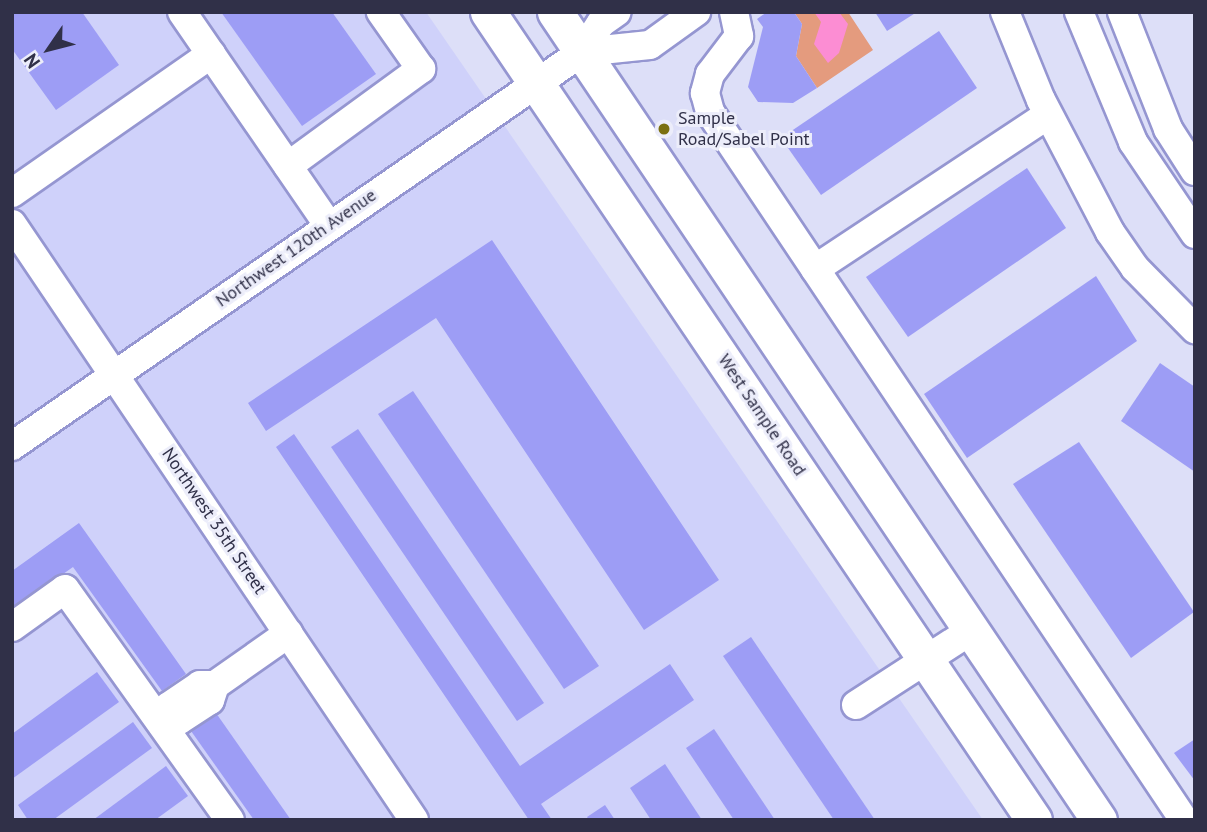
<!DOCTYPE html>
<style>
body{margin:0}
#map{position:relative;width:1207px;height:832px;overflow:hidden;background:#dddff8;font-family:"PT Sans",sans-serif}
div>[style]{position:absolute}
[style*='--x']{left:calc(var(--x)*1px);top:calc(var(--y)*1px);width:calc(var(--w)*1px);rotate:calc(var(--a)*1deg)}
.built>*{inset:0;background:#cfd1fa}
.green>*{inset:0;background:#e49b7e}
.water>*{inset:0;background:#fc8dd3}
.building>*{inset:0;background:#9d9df5}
.roads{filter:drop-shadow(2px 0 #9596d1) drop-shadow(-2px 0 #9596d1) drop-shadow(0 2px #9596d1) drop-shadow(0 -2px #9596d1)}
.minor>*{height:28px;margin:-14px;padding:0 14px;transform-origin:14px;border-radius:14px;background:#fff}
.major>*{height:35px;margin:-17.5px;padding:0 17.5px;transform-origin:17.5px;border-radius:17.5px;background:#fff}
.dots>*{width:19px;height:19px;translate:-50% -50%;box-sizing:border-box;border:4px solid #ecedfa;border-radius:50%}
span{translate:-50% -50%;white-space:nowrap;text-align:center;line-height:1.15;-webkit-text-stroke:6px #ecedfa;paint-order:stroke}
.poi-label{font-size:18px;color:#303048}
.left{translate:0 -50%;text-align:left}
.street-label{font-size:18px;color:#303048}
.frame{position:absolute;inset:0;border:14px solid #303048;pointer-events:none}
.north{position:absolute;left:14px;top:14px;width:70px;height:70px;-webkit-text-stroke:5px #ecedfa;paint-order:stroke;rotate:235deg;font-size:19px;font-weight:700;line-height:28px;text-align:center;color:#303048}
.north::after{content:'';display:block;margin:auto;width:24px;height:32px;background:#303048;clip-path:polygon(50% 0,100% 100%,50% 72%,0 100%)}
</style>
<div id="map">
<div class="built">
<div style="clip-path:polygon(12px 12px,426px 12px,983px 820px,12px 820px)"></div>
</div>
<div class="green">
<div style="clip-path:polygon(794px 12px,848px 12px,873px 50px,817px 88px,796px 56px,802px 24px)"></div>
</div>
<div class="water">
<div style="clip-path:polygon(814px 12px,839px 12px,848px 24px,839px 53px,828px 63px,814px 44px,821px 22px)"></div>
</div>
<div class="building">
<div style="clip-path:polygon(12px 12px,82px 12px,119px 65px,56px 110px,12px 49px)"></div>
<div style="clip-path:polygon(221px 12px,332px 12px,376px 74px,302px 126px)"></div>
<div style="clip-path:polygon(767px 12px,794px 12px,802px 24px,796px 56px,817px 88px,793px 103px,758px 102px,748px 87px,763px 27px,757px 19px)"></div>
<div style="clip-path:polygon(875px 12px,917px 12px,887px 31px)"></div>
<div style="clip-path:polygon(939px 31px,977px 88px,821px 195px,781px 138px)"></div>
<div style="clip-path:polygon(1027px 168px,1066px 228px,908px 337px,866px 277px)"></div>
<div style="clip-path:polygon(492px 240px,719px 580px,644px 630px,436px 318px,266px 431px,248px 403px)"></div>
<div style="clip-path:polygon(1096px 276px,1137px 341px,967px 458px,924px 394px)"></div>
<div style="clip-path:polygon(1160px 363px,1195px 387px,1195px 472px,1121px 421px)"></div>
<div style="clip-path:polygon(413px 391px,599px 666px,564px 689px,378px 414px)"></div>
<div style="clip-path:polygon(358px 429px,544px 703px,517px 721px,331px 447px)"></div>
<div style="clip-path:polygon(294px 434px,520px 766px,670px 664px,694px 700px,541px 804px,552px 820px,529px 820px,276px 447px)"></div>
<div style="clip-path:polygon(1079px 442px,1194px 612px,1131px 658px,1013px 484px)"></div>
<div style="clip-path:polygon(79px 523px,186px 674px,162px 691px,73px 567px,12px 610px,12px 571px)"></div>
<div style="clip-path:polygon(751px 637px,875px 820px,834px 820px,723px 656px)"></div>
<div style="clip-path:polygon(97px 672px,119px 702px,12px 779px,12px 734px)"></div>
<div style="clip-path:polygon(216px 713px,291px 820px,254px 820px,191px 731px)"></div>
<div style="clip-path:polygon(133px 722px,152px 748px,53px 820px,28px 820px,18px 805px)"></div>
<div style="clip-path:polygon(714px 729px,775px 820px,734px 820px,686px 748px)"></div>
<div style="clip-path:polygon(1195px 739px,1195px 781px,1174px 753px)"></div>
<div style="clip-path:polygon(665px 764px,702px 820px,651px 820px,630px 788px)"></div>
<div style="clip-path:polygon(166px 766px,188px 796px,155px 820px,93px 820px)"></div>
<div style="clip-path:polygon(605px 805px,615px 820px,589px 820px,587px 817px)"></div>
</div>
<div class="roads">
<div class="minor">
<div style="--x:182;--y:12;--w:260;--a:55.5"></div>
<div style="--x:734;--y:12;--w:25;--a:78"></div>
<div style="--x:739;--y:36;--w:48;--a:127.3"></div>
<div style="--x:710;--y:74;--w:20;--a:105"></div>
<div style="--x:705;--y:93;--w:20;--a:75"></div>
<div style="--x:710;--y:112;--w:852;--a:56.2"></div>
<div style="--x:1005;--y:12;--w:95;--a:67.8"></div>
<div style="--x:1041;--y:100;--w:149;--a:62.4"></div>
<div style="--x:1110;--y:232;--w:44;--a:55.2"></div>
<div style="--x:1135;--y:268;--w:86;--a:45.5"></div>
<div style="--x:1079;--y:12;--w:141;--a:67.4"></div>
<div style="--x:1133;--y:142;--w:111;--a:56"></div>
<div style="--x:1122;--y:12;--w:126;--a:68.5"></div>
<div style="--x:1168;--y:129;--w:50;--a:57.3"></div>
<div style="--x:582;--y:52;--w:68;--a:-5.9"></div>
<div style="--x:650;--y:45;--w:57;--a:-35.7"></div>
<div style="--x:288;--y:166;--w:165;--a:-36.1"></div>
<div style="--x:421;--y:69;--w:70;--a:-125.1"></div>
<div style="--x:12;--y:193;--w:243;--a:-34.9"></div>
<div style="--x:12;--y:224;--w:719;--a:56"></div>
<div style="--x:815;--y:269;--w:279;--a:-33.5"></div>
<div style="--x:12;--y:446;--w:693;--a:-34.65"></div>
<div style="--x:582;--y:52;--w:35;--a:-57"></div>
<div style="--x:601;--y:23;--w:19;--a:-35"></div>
<div style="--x:12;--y:627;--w:65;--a:-35.6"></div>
<div style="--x:65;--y:589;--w:284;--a:54.5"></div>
<div style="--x:215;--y:685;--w:16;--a:108"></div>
<div style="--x:210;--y:700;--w:37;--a:147"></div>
<div style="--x:179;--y:720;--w:17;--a:167"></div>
<div style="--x:162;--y:724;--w:19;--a:-69"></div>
<div style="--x:169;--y:706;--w:37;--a:-34"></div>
<div style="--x:200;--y:685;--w:15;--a:0"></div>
<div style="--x:215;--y:685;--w:90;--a:-35.1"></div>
<div style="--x:856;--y:705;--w:138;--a:-32.9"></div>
</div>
<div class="major">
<div style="--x:488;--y:12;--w:975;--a:55.95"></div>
<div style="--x:555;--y:12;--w:974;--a:56.05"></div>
</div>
</div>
<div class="dots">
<div style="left:664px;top:129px;background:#7b7010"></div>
</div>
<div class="poi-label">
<span class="left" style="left:678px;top:129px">Sample<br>Road/Sabel Point</span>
</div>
<div class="street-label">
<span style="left:296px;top:248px;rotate:-35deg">Northwest 120th Avenue</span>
<span style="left:762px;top:415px;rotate:56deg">West Sample Road</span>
<span style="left:214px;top:521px;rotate:56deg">Northwest 35th Street</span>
</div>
<div class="frame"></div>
<div class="north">N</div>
</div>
